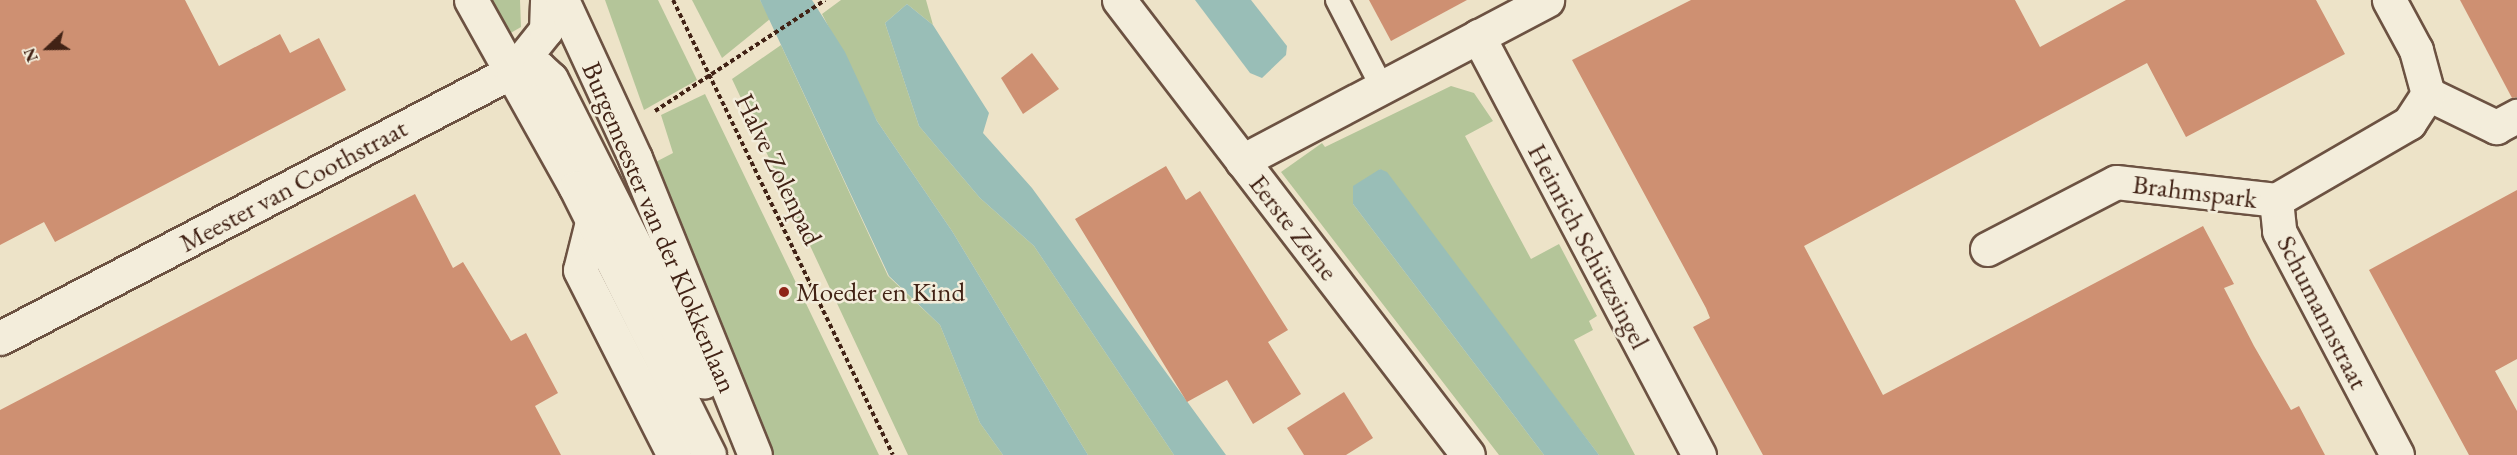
<!DOCTYPE html>
<meta charset="utf-8">
<style>
body{margin:0}
#map{position:relative;width:2517px;height:455px;overflow:hidden;background:#ede3c8;font-family:"EB Garamond",serif}
div>[style]{position:absolute}
[style*='--x']{left:calc(var(--x)*1px);top:calc(var(--y)*1px);width:calc(var(--w)*1px);rotate:calc(var(--a)*1deg)}
.green>*{inset:0;background:#b4c599}
.water>*{inset:0;background:#99beb7}
.building>*{inset:0;background:#ce9072}
.path>*{height:4px;margin-top:-2px;transform-origin:0;background:repeating-linear-gradient(90deg,#412215 0 4.5px,transparent 0 7.5px)}
.roads{filter:drop-shadow(2px 0 #6c5242) drop-shadow(-2px 0 #6c5242) drop-shadow(0 2px #6c5242) drop-shadow(0 -2px #6c5242)}
.service>*{height:22px;margin:-11px;padding:0 11px;transform-origin:11px;border-radius:11px;background:#f3eddb}
.minor>*{height:33px;margin:-16.5px;padding:0 16.5px;transform-origin:16.5px;border-radius:16.5px;background:#f3eddb}
.tertiary>*{height:33px;margin:-16.5px;padding:0 16.5px;transform-origin:16.5px;border-radius:16.5px;background:#f3eddb}
.secondary>*{height:33px;margin:-16.5px;padding:0 16.5px;transform-origin:16.5px;border-radius:16.5px;background:#f3eddb}
.dots>*{width:16px;height:16px;translate:-50% -50%;box-sizing:border-box;border:3px solid #f3eddb;border-radius:50%}
span{translate:-50% -50%;white-space:nowrap;text-align:center;line-height:1.15;-webkit-text-stroke:5px #f3eddb;paint-order:stroke}
.street-label{font-size:27px;color:#412215}
.poi-label{font-size:27px;color:#412215}
.left{translate:0 -50%;text-align:left}
.north{position:absolute;left:18px;top:18px;width:60px;height:60px;-webkit-text-stroke:4px #f3eddb;paint-order:stroke;rotate:248deg;font-size:16px;font-weight:700;line-height:24px;text-align:center;color:#412215}
.north::after{content:'';display:block;margin:auto;width:21px;height:27px;background:#412215;clip-path:polygon(50% 0,100% 100%,50% 72%,0 100%)}
</style>
<div id="map">
<div class="green">
<div style="clip-path:polygon(485px 0,520px 0,521px 27px,507px 35px)"></div>
<div style="clip-path:polygon(605px 0,658px 0,697px 80px,644px 110px)"></div>
<div style="clip-path:polygon(692px 0,760px 0,770px 19px,722px 58px)"></div>
<div style="clip-path:polygon(841px 0,926px 0,933px 25px,907px 4px,885px 23px,919px 126px,980px 198px,1034px 246px,1174px 455px,1088px 455px,952px 231px,877px 121px,822px 14px)"></div>
<div style="clip-path:polygon(781px 45px,888px 276px,940px 325px,980px 423px,1003px 455px,908px 455px,732px 79px)"></div>
<div style="clip-path:polygon(1451px 86px,1474px 93px,1493px 121px,1465px 136px,1531px 259px,1559px 244px,1597px 316px,1589px 321px,1593px 330px,1574px 340px,1635px 455px,1599px 455px,1380px 169px,1353px 204px,1544px 455px,1499px 455px,1281px 172px,1322px 143px,1325px 147px)"></div>
<div style="clip-path:polygon(705px 94px,879px 455px,763px 455px,646px 167px,673px 153px,661px 115px)"></div>
</div>
<div class="water">
<div style="clip-path:polygon(760px 0,812px 0,845px 52px,877px 121px,952px 231px,1088px 455px,1003px 455px,980px 423px,940px 325px,889px 276px)"></div>
<div style="clip-path:polygon(1195px 0,1251px 0,1287px 46px,1286px 55px,1262px 78px,1250px 73px)"></div>
<div style="clip-path:polygon(907px 4px,933px 25px,989px 113px,983px 133px,1032px 188px,1226px 455px,1174px 455px,1034px 246px,980px 198px,919px 126px,885px 23px)"></div>
<div style="clip-path:polygon(1380px 169px,1387px 172px,1599px 455px,1544px 455px,1353px 204px,1353px 186px)"></div>
</div>
<div class="building">
<div style="clip-path:polygon(0 0,185px 0,219px 66px,280px 34px,290px 53px,319px 38px,346px 90px,55px 242px,44px 222px,0 245px)"></div>
<div style="clip-path:polygon(1369px 0,1467px 0,1391px 41px)"></div>
<div style="clip-path:polygon(1691px 0,2015px 0,2040px 47px,2126px 0,2316px 0,2345px 54px,2186px 137px,2147px 63px,1804px 246px,1883px 395px,2203px 226px,2234px 284px,2224px 288px,2254px 346px,2291px 410px,2299px 406px,2325px 455px,1763px 455px,1693px 327px,1710px 318px,1706px 308px,1572px 60px)"></div>
<div style="clip-path:polygon(2460px 0,2517px 0,2517px 97px,2512px 98px)"></div>
<div style="clip-path:polygon(1032px 53px,1059px 89px,1023px 114px,1001px 78px)"></div>
<div style="clip-path:polygon(1166px 166px,1186px 200px,1200px 191px,1288px 330px,1268px 342px,1301px 394px,1253px 424px,1227px 380px,1187px 402px,1075px 219px)"></div>
<div style="clip-path:polygon(2517px 190px,2517px 359px,2495px 371px,2517px 411px,2517px 455px,2469px 455px,2369px 270px)"></div>
<div style="clip-path:polygon(415px 194px,453px 268px,463px 262px,511px 341px,526px 333px,558px 393px,535px 406px,561px 455px,0 455px,0 410px)"></div>
<div style="clip-path:polygon(1344px 392px,1373px 438px,1346px 455px,1304px 455px,1287px 428px)"></div>
</div>
<div class="path">
<div style="--x:673;--y:0;--w:505;--a:64.2"></div>
<div style="--x:655;--y:111;--w:203;--a:-33.1"></div>
</div>
<div class="roads">
<div class="service">
<div style="--x:1337;--y:0;--w:98;--a:62.7"></div>
</div>
<div class="minor">
<div style="--x:1119;--y:0;--w:573;--a:52.51"></div>
<div style="--x:1478;--y:36;--w:474;--a:62.2"></div>
<div style="--x:2428;--y:94;--w:76;--a:25.9"></div>
<div style="--x:2496;--y:127;--w:24;--a:-28"></div>
<div style="--x:1242;--y:161;--w:345;--a:-27.8"></div>
<div style="--x:2276;--y:200;--w:154;--a:-30.1"></div>
<div style="--x:2409;--y:123;--w:35;--a:-57"></div>
<div style="--x:2428;--y:94;--w:46;--a:-105.3"></div>
<div style="--x:2416;--y:50;--w:57;--a:-118.4"></div>
<div style="--x:2276;--y:200;--w:31;--a:84"></div>
<div style="--x:2279;--y:231;--w:253;--a:62.2"></div>
<div style="--x:610;--y:212;--w:21;--a:151"></div>
<div style="--x:592;--y:222;--w:49;--a:104"></div>
<div style="--x:580;--y:270;--w:208;--a:63.1"></div>
<div style="--x:1987;--y:249;--w:145;--a:-27.4"></div>
<div style="--x:2116;--y:182;--w:161;--a:6.4"></div>
</div>
<div class="tertiary">
<div style="--x:0;--y:338;--w:578;--a:-27.5"></div>
<div style="--x:513;--y:71;--w:53;--a:-51.2"></div>
<div style="--x:546;--y:30;--w:30;--a:-88"></div>
</div>
<div class="secondary">
<div style="--x:471;--y:0;--w:215;--a:60.8"></div>
<div style="--x:576;--y:188;--w:298;--a:63.5"></div>
<div style="--x:562;--y:0;--w:174;--a:65.2"></div>
<div style="--x:635;--y:158;--w:320;--a:68"></div>
<div style="--x:513;--y:71;--w:26;--a:-7"></div>
<div style="--x:539;--y:68;--w:16;--a:43"></div>
<div style="--x:551;--y:79;--w:339;--a:63.2"></div>
</div>
</div>
<div class="dots">
<div style="left:784px;top:292px;background:#8f2418"></div>
</div>
<div class="street-label">
<span style="left:779px;top:169px;rotate:64deg">Halve Zolenpad</span>
<span style="left:293px;top:185px;rotate:-28deg">Meester van Coothstraat</span>
<span style="left:2195px;top:191px;rotate:7deg">Brahmspark</span>
<span style="left:660px;top:227px;rotate:67deg">Burgemeester van der Klokkenlaan</span>
<span style="left:1294px;top:227px;rotate:52deg">Eerste Zeine</span>
<span style="left:1589px;top:246px;rotate:62deg">Heinrich Schützsingel</span>
<span style="left:2323px;top:312px;rotate:63deg">Schumannstraat</span>
</div>
<div class="poi-label">
<span class="left" style="left:796px;top:292px">Moeder en Kind</span>
</div>
<div class="north">N</div>
</div>
